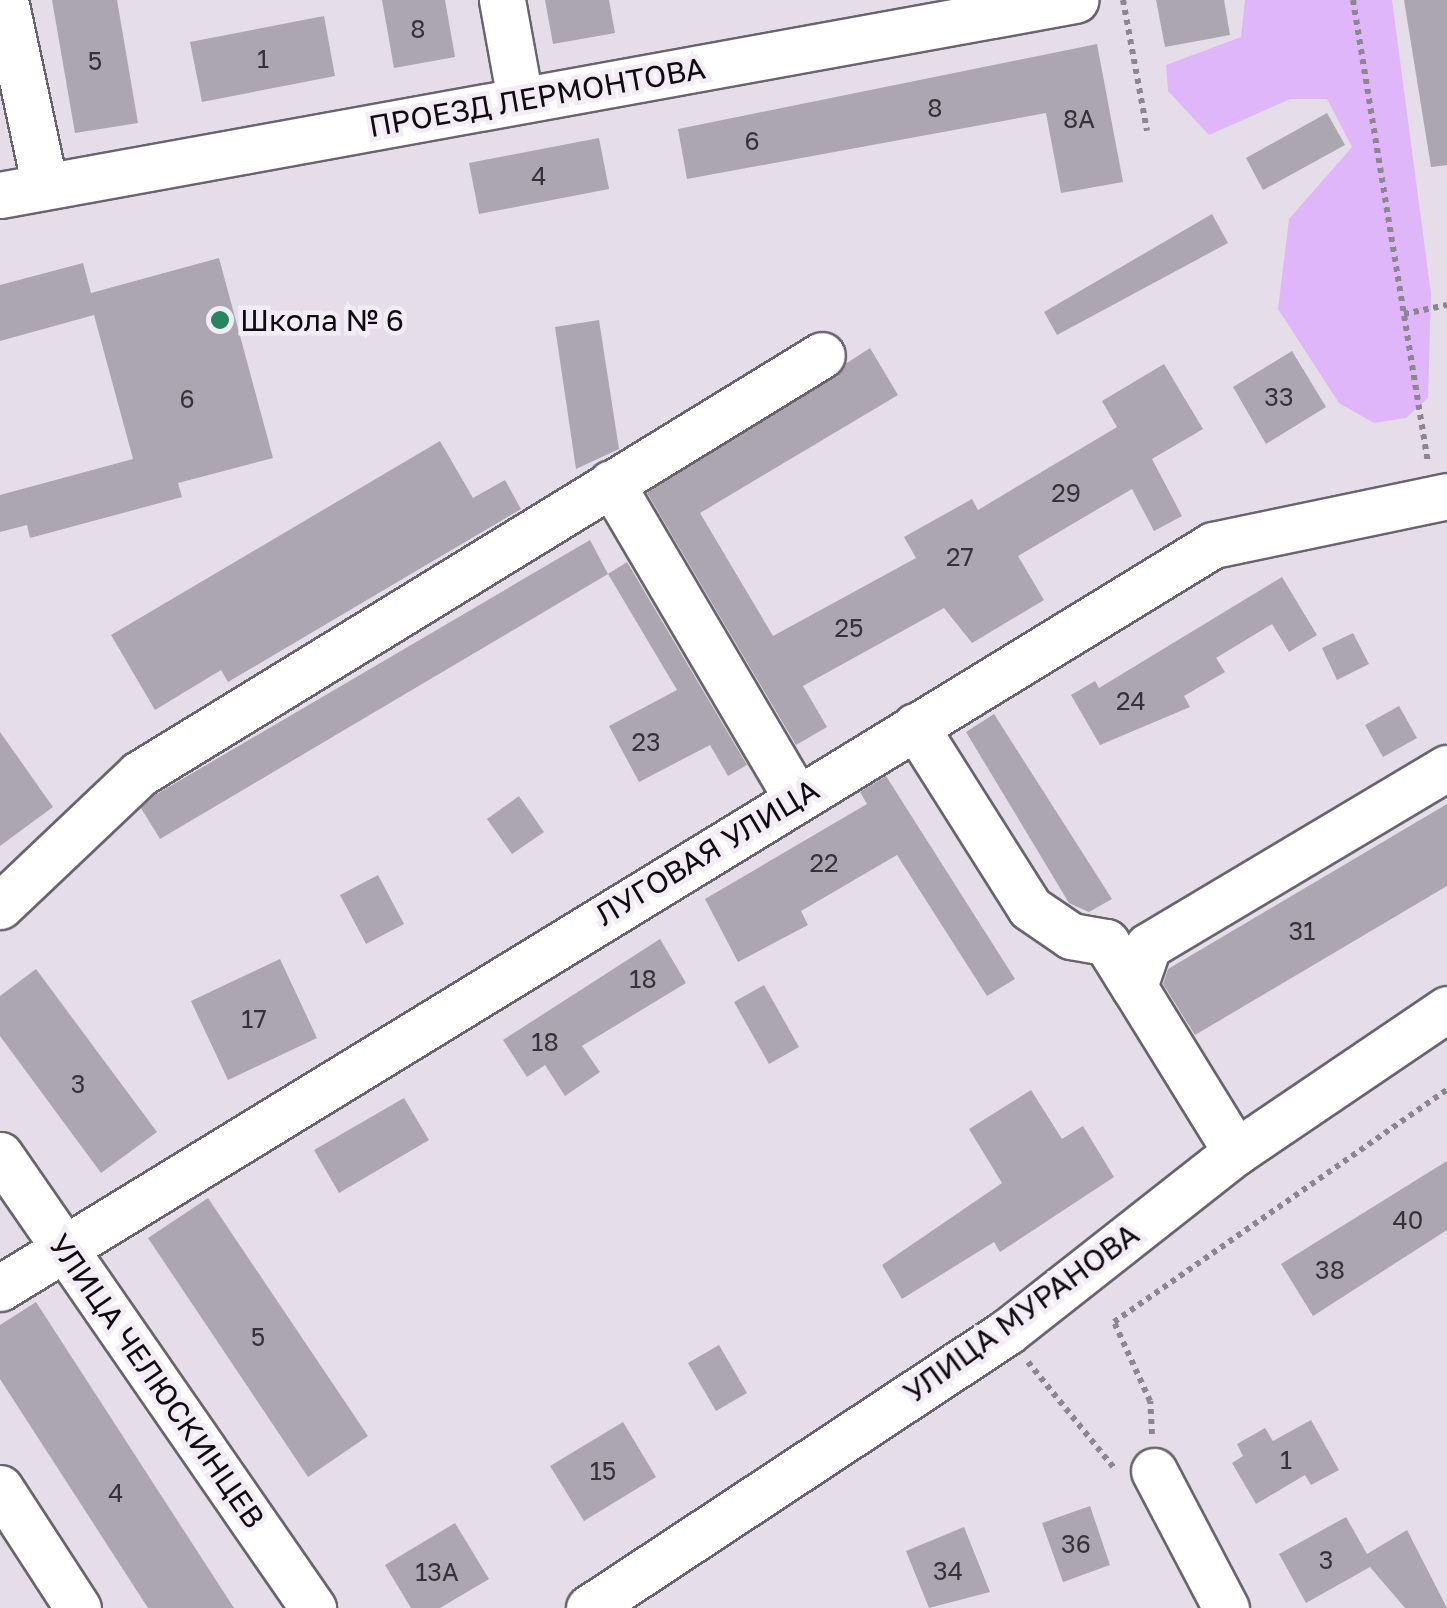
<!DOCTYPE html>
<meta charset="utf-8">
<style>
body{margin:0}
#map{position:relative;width:1447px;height:1608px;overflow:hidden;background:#e5dee9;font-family:"Golos Text",sans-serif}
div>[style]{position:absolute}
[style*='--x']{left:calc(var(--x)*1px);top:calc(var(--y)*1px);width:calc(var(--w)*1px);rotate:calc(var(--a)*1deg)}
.green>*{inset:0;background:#dfb6fa}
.building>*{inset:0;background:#aca6b0}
.path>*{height:6px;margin-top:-3px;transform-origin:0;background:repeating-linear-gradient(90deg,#8c878f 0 5px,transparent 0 10px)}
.roads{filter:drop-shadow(2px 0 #69646d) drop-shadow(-2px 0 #69646d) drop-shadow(0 2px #69646d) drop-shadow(0 -2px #69646d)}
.minor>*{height:45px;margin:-22.5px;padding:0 22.5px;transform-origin:22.5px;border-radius:22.5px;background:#fff}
.dots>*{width:28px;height:28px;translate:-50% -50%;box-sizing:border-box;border:5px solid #f2ecf7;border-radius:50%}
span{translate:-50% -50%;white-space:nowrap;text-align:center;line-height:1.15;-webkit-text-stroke:9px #f2ecf7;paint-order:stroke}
.number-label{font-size:25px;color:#363237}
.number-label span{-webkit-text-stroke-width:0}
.street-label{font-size:30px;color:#0e0c0f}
.poi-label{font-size:30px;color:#0e0c0f}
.left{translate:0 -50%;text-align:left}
</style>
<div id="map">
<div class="green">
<div style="clip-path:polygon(1245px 0,1392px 0,1431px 294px,1428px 398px,1406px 418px,1374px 423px,1339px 403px,1278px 309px,1289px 219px,1352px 147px,1327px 99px,1290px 99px,1209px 135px,1168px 91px,1166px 65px,1241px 37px)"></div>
</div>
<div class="building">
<div style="clip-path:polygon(52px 0,117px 0,138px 123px,75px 133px)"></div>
<div style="clip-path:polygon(382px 0,445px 0,455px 57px,394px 68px)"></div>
<div style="clip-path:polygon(545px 0,609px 0,615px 33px,553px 44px)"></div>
<div style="clip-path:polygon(1156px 0,1224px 0,1230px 35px,1165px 47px)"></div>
<div style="clip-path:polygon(1404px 0,1447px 0,1447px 165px,1431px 167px)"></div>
<div style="clip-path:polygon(324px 16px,335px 76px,202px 102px,190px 42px)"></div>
<div style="clip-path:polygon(1097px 44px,1123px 182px,1061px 193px,1046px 113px,687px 179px,678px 129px)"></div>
<div style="clip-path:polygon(1327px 113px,1345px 145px,1263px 190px,1246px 158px)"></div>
<div style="clip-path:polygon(599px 138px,609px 189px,479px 214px,469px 163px)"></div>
<div style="clip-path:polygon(1212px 214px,1228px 243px,1057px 335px,1044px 312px)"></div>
<div style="clip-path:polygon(219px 258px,273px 458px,178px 483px,182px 497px,30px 538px,27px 525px,0 532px,0 495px,133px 459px,94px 315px,0 341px,0 285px,83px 263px,91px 293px)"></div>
<div style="clip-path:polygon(599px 320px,619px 449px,576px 469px,555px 327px)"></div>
<div style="clip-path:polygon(870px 348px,898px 395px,700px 513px,773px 636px,916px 558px,904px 537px,972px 499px,978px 510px,1117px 427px,1102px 401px,1164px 364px,1203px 429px,1152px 459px,1182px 516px,1154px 531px,1132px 489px,1018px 556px,1044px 600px,972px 643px,944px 608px,803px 686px,827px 727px,796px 745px,647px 493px)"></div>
<div style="clip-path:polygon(1292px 351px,1326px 407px,1266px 444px,1233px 387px)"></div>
<div style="clip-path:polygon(440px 441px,473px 498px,505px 480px,521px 509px,228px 682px,221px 670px,155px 710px,111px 635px)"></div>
<div style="clip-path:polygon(590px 540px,608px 574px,160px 839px,141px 808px,155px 795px)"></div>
<div style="clip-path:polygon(627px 562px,747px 765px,728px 776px,710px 745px,639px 782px,609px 726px,677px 690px,608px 574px)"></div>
<div style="clip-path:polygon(1282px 577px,1317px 635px,1289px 652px,1272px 624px,1216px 658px,1225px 672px,1184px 696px,1190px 707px,1100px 745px,1071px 695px,1095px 681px,1099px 688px)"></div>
<div style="clip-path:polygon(1353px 633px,1369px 664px,1337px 680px,1322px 648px)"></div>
<div style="clip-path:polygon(1399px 706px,1417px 738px,1383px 757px,1365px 725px)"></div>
<div style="clip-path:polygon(994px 714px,1112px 899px,1089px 912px,1069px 903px,966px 732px)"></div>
<div style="clip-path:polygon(0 732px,53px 807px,0 846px)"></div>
<div style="clip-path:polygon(886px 776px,1015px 979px,987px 996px,897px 855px,801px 911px,808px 925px,738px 962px,705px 899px,867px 804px,860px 792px)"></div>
<div style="clip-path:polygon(519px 796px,544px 832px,512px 854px,487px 819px)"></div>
<div style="clip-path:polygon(1447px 804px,1447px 886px,1195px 1035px,1163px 984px,1168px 969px)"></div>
<div style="clip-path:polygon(378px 875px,404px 924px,366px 944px,340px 895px)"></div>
<div style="clip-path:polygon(660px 939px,686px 983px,582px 1046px,600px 1072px,565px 1096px,545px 1065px,527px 1077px,503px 1040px)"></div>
<div style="clip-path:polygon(280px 959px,317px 1038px,228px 1080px,191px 1001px)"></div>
<div style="clip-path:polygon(36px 969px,157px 1132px,101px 1173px,0 1036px,0 996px)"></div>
<div style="clip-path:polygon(764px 985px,799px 1047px,769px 1064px,734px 1002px)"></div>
<div style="clip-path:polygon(1031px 1090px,1062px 1139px,1083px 1126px,1114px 1177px,1000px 1252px,994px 1242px,902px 1299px,882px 1265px,1002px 1183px,969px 1129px)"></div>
<div style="clip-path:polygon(404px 1098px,429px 1140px,339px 1193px,314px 1150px)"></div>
<div style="clip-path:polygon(1447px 1161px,1447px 1230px,1313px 1316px,1281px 1264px)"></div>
<div style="clip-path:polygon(208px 1198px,368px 1436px,308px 1477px,148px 1238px)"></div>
<div style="clip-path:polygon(36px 1302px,234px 1608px,148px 1608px,0 1379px,0 1325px)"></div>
<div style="clip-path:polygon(719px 1345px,747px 1393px,716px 1411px,688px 1363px)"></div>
<div style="clip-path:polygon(1311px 1420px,1339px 1470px,1311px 1485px,1305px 1475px,1256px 1504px,1232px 1463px,1243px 1456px,1237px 1444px,1265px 1428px,1273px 1441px)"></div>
<div style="clip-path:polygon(623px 1422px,656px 1477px,584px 1521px,550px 1466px)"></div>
<div style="clip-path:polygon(1090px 1506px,1110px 1565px,1063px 1582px,1042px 1523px)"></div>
<div style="clip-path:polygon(1346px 1517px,1367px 1554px,1407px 1530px,1447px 1608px,1405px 1608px,1370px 1567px,1306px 1603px,1279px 1554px)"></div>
<div style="clip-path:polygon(455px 1523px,489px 1579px,440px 1608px,411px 1608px,385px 1565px)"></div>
<div style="clip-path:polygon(964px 1527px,990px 1592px,929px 1608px,906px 1551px)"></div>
</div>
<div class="path">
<div style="--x:1123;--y:0;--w:133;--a:79.6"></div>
<div style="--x:1353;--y:0;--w:468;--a:80.8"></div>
<div style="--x:1404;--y:314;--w:44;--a:-11.8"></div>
<div style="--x:1028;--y:1362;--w:136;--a:50.9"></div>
<div style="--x:1152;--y:1434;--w:33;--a:-93"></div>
<div style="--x:1150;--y:1401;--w:87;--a:-114.5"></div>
<div style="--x:1114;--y:1322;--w:406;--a:-34.9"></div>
</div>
<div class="roads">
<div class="minor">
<div style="--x:5;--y:0;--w:190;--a:77.9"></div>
<div style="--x:502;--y:0;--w:101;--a:79.7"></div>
<div style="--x:0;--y:195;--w:1093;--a:-10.28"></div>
<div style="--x:611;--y:483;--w:364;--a:59.5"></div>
<div style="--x:915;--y:726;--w:215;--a:57.7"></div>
<div style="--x:1030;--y:908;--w:50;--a:34.3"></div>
<div style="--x:1071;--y:936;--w:36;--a:10"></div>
<div style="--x:1106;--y:942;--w:53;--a:58.1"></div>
<div style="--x:0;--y:906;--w:192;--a:-43.5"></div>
<div style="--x:139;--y:774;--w:801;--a:-31.53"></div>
<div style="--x:1236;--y:1152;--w:194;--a:-121.7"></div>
<div style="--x:1134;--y:987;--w:43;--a:-71.1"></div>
<div style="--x:1148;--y:946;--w:348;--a:-30.8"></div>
<div style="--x:0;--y:1155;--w:551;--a:55.36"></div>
<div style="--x:0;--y:1288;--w:1422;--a:-31.49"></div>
<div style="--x:1213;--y:545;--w:239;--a:-11.8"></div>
<div style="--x:1154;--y:1471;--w:155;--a:62.3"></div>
<div style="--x:0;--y:1488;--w:143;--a:57"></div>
<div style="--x:589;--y:1608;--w:501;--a:-33.44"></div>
<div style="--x:1007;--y:1332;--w:291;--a:-38.2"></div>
<div style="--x:1236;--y:1152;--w:255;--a:-34.1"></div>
</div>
</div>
<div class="dots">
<div style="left:220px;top:320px;background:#27865f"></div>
</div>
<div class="number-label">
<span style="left:418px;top:29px">8</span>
<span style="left:263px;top:59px">1</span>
<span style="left:95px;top:61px">5</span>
<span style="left:935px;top:108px">8</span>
<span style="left:1079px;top:119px">8А</span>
<span style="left:752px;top:141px">6</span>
<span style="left:539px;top:176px">4</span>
<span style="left:1279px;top:397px">33</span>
<span style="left:187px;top:399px">6</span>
<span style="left:1066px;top:493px">29</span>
<span style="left:960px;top:557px">27</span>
<span style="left:849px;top:628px">25</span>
<span style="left:1131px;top:701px">24</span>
<span style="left:646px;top:742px">23</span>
<span style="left:824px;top:863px">22</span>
<span style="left:1302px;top:931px">31</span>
<span style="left:643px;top:979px">18</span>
<span style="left:254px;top:1019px">17</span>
<span style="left:545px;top:1042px">18</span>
<span style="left:78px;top:1084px">3</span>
<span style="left:1408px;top:1220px">40</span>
<span style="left:1330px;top:1270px">38</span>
<span style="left:258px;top:1337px">5</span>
<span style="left:1286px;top:1460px">1</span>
<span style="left:603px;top:1471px">15</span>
<span style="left:116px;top:1493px">4</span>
<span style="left:1076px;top:1544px">36</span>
<span style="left:1326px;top:1560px">3</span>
<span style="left:948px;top:1571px">34</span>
<span style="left:437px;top:1572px">13А</span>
</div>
<div class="street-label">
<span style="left:537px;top:97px;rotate:-10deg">ПРОЕЗД ЛЕРМОНТОВА</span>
<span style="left:707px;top:852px;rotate:-31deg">ЛУГОВАЯ УЛИЦА</span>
<span style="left:1021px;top:1313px;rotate:-36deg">УЛИЦА МУРАНОВА</span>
<span style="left:157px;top:1381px;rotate:55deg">УЛИЦА ЧЕЛЮСКИНЦЕВ</span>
</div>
<div class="poi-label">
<span class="left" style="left:240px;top:320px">Школа № 6</span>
</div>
</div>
